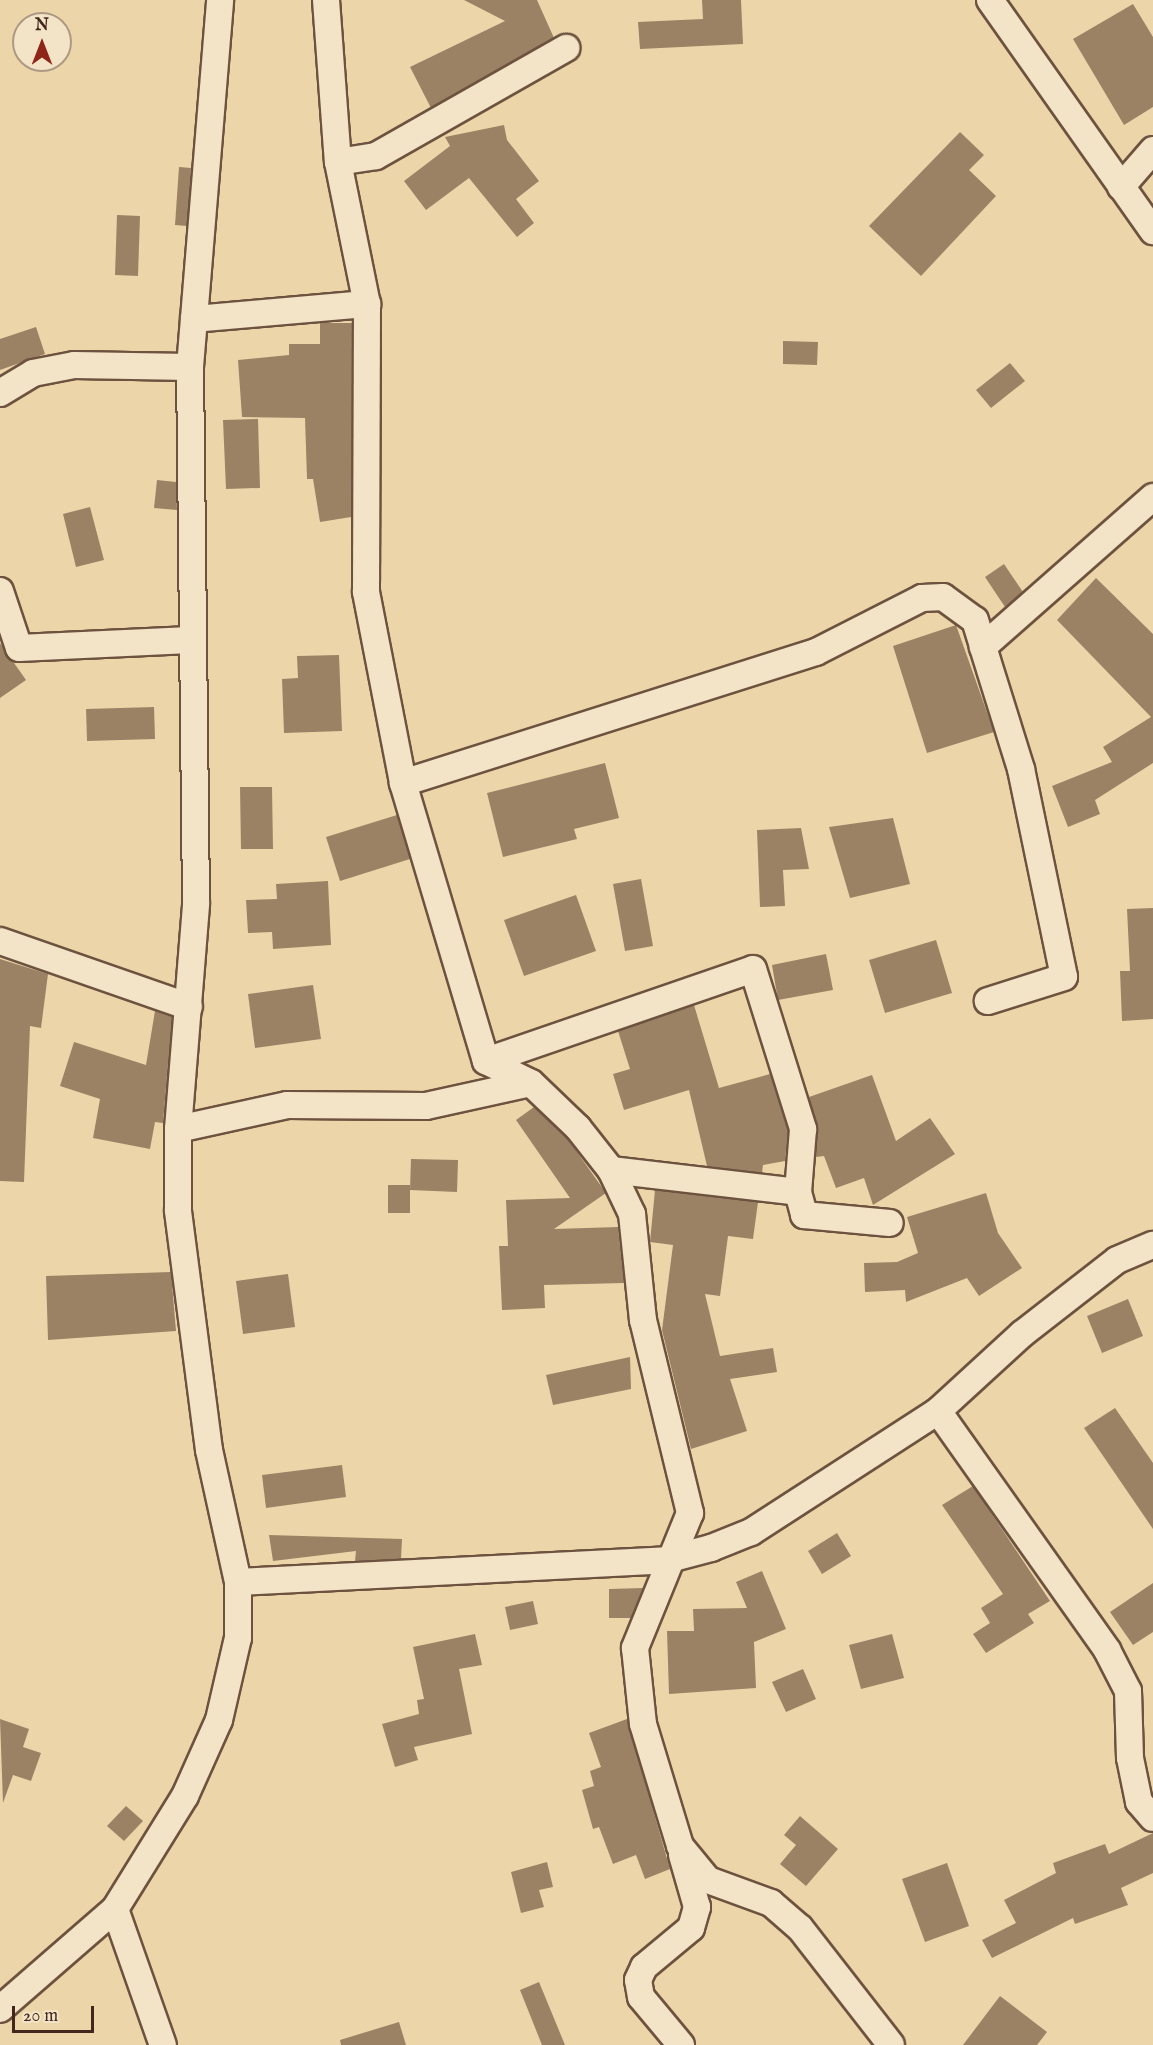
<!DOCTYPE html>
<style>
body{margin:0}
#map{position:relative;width:1153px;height:2045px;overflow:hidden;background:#ecd6a9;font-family:"IM FELL English",serif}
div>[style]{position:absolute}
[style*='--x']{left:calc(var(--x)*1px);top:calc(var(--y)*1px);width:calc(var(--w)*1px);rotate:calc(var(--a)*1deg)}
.building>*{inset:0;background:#9b8265}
.roads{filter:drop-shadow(2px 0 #6d533f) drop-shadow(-2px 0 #6d533f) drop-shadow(0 2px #6d533f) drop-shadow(0 -2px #6d533f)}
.street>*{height:26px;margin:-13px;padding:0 13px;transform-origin:13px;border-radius:13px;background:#f3e4c7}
span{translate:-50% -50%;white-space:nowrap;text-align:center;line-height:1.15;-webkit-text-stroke:4.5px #f3e4c7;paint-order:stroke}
.north{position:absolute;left:12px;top:12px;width:60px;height:60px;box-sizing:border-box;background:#f3e4c7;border:2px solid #ad9883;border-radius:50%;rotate:0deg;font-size:16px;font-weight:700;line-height:24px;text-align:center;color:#43271c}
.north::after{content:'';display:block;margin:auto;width:21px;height:27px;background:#8f2418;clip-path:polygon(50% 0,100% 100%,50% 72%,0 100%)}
.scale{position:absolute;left:12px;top:2006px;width:82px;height:27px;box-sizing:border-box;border:3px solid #43271c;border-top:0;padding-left:8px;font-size:18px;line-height:21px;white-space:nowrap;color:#43271c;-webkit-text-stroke:4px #f3e4c7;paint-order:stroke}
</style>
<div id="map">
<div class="building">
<div style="clip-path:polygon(464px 0,537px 0,554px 38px,431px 108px,410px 67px,505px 21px)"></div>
<div style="clip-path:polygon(702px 0,741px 0,743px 44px,640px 49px,638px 22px,703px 19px)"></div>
<div style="clip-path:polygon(1133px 4px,1153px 37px,1153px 107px,1124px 125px,1073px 39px)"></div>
<div style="clip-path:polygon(504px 125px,507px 140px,539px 181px,516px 199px,534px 223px,517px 237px,469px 178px,426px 210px,404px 181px,450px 146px,445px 137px)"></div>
<div style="clip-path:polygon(960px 132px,984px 155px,969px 170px,996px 196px,921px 276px,869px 226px)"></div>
<div style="clip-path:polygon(179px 167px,191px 168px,187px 226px,175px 225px)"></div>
<div style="clip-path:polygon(117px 215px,140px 216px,138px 276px,115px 275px)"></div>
<div style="clip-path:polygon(320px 323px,352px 323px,351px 517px,320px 522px,313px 479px,307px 479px,305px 418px,242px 417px,238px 360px,289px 355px,289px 344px,320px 344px)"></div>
<div style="clip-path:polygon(36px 327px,45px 354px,0 370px,0 339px)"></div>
<div style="clip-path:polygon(783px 341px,818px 342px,817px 365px,783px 364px)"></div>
<div style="clip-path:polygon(1010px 363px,1025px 381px,991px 408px,976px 390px)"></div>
<div style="clip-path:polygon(258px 419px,260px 488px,226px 489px,223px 420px)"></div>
<div style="clip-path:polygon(157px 480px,176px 482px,177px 510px,154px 508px)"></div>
<div style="clip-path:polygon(90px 507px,104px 560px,76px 567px,63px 514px)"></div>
<div style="clip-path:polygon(1004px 564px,1023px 592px,1005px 607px,985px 577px)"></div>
<div style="clip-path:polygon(1096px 578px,1153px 634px,1153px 763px,1095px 800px,1100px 814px,1068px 827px,1052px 786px,1112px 762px,1103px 747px,1151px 717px,1057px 620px)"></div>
<div style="clip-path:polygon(956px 625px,994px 732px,927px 753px,893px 646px)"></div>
<div style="clip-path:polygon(0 643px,26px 680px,0 698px)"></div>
<div style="clip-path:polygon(339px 655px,342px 731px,284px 733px,282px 679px,298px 678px,297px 656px)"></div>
<div style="clip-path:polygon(154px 707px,155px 739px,87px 741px,86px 709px)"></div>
<div style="clip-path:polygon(605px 763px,619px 818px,574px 829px,577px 839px,503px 857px,487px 793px)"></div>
<div style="clip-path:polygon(240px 787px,272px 787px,273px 849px,241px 849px)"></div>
<div style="clip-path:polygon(397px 815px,410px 859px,340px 881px,326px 837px)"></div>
<div style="clip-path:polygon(893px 818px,910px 884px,850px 898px,829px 827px)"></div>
<div style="clip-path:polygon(801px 828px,809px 869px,783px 870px,785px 906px,760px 907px,757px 830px)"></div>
<div style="clip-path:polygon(641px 879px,653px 946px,625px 951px,613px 884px)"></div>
<div style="clip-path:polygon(328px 881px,331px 945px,273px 949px,272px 932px,248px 933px,246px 900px,277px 899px,276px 884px)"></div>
<div style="clip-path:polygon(576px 895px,596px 951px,524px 976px,504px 920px)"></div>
<div style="clip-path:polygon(1153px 908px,1153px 1019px,1122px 1021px,1120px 971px,1130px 971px,1127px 909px)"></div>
<div style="clip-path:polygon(936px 940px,952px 993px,885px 1013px,869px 960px)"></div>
<div style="clip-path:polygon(826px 954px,833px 990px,778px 1000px,772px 965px)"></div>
<div style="clip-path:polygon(0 959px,48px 974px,41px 1028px,30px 1026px,24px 1182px,0 1181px)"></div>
<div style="clip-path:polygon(313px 985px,321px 1039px,255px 1048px,248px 994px)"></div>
<div style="clip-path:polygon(694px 1005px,719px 1088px,770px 1074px,788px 1131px,785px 1161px,763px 1165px,762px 1173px,707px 1166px,689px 1090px,624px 1110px,613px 1074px,630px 1069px,618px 1031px)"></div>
<div style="clip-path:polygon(155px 1011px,172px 1017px,163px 1123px,155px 1122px,150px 1149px,93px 1138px,100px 1099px,60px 1086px,74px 1042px,146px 1065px)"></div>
<div style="clip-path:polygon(872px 1075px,896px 1141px,930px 1118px,955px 1154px,873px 1205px,864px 1178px,836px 1188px,824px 1156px,816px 1157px,817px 1125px,809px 1097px)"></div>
<div style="clip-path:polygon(534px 1107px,567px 1138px,606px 1193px,554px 1229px,618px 1227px,624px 1283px,544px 1285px,545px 1308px,502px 1310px,499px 1246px,508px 1246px,506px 1200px,570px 1198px,516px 1120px)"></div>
<div style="clip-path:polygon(411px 1159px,458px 1160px,457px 1192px,410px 1190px)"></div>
<div style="clip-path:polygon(388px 1185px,410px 1185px,410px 1213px,388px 1213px)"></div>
<div style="clip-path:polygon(655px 1190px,758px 1202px,753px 1239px,728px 1236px,720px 1296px,705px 1294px,720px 1356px,773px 1348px,777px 1372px,730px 1379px,747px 1431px,691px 1449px,662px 1330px,673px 1245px,650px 1242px)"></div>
<div style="clip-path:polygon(986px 1193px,998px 1233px,1022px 1268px,979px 1296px,967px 1278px,906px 1302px,905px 1290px,865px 1292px,864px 1263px,897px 1262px,918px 1253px,907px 1217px)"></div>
<div style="clip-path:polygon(171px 1272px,176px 1331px,48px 1340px,46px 1276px)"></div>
<div style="clip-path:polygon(288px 1274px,295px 1327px,243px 1334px,236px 1281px)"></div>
<div style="clip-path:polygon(1128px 1299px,1143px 1336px,1102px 1353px,1087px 1316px)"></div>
<div style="clip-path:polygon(630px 1357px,631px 1389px,553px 1405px,546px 1375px)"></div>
<div style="clip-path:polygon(1115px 1408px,1153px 1463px,1153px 1529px,1084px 1428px)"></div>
<div style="clip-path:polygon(342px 1465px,346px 1497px,266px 1508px,262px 1475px)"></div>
<div style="clip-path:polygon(973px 1486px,1050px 1601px,1028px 1614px,1034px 1623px,986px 1653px,973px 1634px,990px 1623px,981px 1608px,1003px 1594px,942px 1505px)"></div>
<div style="clip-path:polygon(837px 1533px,851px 1556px,822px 1574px,808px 1551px)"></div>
<div style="clip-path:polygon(269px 1535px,402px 1539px,401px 1559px,355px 1561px,356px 1551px,273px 1561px)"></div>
<div style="clip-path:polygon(762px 1571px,786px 1629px,754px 1642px,756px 1688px,669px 1694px,667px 1631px,694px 1631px,693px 1609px,747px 1608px,736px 1582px)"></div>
<div style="clip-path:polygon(1153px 1583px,1153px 1632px,1133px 1645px,1110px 1612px)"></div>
<div style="clip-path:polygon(643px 1588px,631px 1618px,609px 1618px,609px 1589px)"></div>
<div style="clip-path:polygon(533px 1601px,538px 1624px,510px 1630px,505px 1607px)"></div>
<div style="clip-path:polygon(475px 1634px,482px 1665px,459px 1669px,472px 1734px,414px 1747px,418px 1760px,395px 1767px,382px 1724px,419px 1714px,417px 1700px,424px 1699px,413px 1647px)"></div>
<div style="clip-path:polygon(892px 1634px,904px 1678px,861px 1689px,849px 1645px)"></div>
<div style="clip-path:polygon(803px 1669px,816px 1699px,786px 1712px,772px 1682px)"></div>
<div style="clip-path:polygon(0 1719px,29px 1729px,23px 1747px,41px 1753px,31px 1781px,13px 1775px,3px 1803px)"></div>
<div style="clip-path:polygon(627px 1719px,670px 1869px,645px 1879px,636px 1855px,613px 1864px,599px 1827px,593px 1829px,582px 1790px,594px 1786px,590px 1771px,601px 1767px,589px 1733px)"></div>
<div style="clip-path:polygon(126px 1806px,143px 1821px,124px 1841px,107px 1826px)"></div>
<div style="clip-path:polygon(800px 1816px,838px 1849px,806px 1886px,780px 1864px,796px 1845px,784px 1835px)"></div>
<div style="clip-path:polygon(1153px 1833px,1153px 1873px,1121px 1888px,1128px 1905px,1075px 1924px,1073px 1918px,992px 1958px,982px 1940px,1016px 1923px,1004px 1900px,1056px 1873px,1053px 1863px,1105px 1844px,1109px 1854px)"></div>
<div style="clip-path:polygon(547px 1862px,553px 1887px,539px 1890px,544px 1907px,521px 1913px,511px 1872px)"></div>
<div style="clip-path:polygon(947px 1863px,969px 1926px,925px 1942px,902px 1879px)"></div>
<div style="clip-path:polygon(539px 1982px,565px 2045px,542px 2045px,520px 1990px)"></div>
<div style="clip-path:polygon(1000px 1996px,1047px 2032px,1037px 2045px,963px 2045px)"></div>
<div style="clip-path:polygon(399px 2022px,406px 2045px,341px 2045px,340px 2040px)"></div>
</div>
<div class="roads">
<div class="street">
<div style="--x:326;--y:0;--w:162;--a:85.8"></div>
<div style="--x:338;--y:162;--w:145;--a:78.5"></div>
<div style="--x:367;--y:304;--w:288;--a:90.2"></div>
<div style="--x:366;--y:592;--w:195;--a:79"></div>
<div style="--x:403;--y:783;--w:290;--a:73.4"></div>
<div style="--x:486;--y:1061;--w:50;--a:26.1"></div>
<div style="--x:531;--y:1083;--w:65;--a:43.8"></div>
<div style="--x:578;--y:1128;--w:53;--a:51.8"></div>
<div style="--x:611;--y:1170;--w:49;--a:64.5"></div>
<div style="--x:632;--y:1214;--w:107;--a:84.1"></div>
<div style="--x:643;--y:1320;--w:199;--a:76.3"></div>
<div style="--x:690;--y:1513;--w:146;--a:112.2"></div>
<div style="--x:635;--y:1648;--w:76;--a:84"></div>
<div style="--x:643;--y:1724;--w:127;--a:73.1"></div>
<div style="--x:680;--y:1846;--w:44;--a:50.5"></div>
<div style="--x:708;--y:1880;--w:67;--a:20.1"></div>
<div style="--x:771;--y:1903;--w:38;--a:41"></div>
<div style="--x:800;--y:1928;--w:148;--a:52.1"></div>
<div style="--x:990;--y:0;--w:283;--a:54.8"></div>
<div style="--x:338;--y:162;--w:38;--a:-9"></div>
<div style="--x:376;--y:156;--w:219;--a:-29.6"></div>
<div style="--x:1121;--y:187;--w:49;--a:-49.1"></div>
<div style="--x:194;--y:319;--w:174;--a:-5"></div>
<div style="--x:0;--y:393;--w:39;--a:-31"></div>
<div style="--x:33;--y:373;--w:42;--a:-11"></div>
<div style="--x:74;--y:365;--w:116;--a:1"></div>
<div style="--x:0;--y:591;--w:60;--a:71.6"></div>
<div style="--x:19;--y:648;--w:171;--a:-2.7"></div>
<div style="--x:983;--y:647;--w:227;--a:-41.4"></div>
<div style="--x:403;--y:783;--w:433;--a:-17.6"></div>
<div style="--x:816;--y:652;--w:119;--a:-27"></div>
<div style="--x:922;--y:598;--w:21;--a:-3"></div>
<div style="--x:943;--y:597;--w:39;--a:36"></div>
<div style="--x:975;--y:620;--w:28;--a:73"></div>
<div style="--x:983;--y:647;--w:128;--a:72.7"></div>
<div style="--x:1021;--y:769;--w:212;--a:78.3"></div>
<div style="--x:1064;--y:977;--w:80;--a:162.5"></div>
<div style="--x:0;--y:941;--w:200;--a:19.2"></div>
<div style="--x:486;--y:1061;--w:282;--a:-19"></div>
<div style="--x:753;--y:969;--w:168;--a:72.6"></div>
<div style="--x:803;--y:1129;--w:63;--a:94.5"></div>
<div style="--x:798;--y:1192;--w:24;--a:75"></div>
<div style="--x:804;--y:1215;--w:86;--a:5.3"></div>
<div style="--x:178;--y:1129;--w:112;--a:-12.4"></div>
<div style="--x:287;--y:1105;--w:139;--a:0.4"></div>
<div style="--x:426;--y:1106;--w:107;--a:-12.4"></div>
<div style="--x:611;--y:1170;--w:188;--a:6.7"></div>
<div style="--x:938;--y:1411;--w:293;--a:54.7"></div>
<div style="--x:1107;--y:1650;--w:46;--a:62.9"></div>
<div style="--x:1128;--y:1691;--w:67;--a:88.3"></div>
<div style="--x:1130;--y:1758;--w:45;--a:78.4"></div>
<div style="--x:1139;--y:1802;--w:21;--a:49"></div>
<div style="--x:238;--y:1582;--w:429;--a:-2.9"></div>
<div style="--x:666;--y:1560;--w:47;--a:-14.9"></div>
<div style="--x:711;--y:1548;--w:43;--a:-21.8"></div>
<div style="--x:751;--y:1532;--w:223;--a:-32.9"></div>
<div style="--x:938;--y:1411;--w:114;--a:-42.5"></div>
<div style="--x:1022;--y:1334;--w:120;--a:-37.9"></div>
<div style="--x:1117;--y:1260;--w:39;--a:-23"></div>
<div style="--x:115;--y:1909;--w:144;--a:70.6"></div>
<div style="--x:0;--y:2009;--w:152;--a:-41"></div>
<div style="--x:115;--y:1909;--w:133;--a:-58.2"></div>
<div style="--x:185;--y:1796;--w:83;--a:-65.9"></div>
<div style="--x:219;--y:1720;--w:84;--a:-77"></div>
<div style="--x:238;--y:1638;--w:56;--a:-90"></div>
<div style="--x:238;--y:1582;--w:135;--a:-102.4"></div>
<div style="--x:209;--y:1450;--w:242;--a:-97.4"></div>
<div style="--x:178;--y:1210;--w:81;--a:-90"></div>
<div style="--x:178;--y:1129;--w:227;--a:-85.4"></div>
<div style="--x:196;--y:903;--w:536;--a:-90.64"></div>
<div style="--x:190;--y:367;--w:368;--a:-85.3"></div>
<div style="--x:681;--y:2045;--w:62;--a:-129.8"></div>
<div style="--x:641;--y:1997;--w:17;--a:-100"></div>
<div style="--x:638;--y:1980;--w:14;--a:-65"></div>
<div style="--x:644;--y:1967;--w:61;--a:-39.7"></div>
<div style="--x:691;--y:1928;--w:22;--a:-74"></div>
<div style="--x:697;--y:1907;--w:54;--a:-106.1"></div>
</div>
</div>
<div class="north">N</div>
<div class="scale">20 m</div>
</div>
